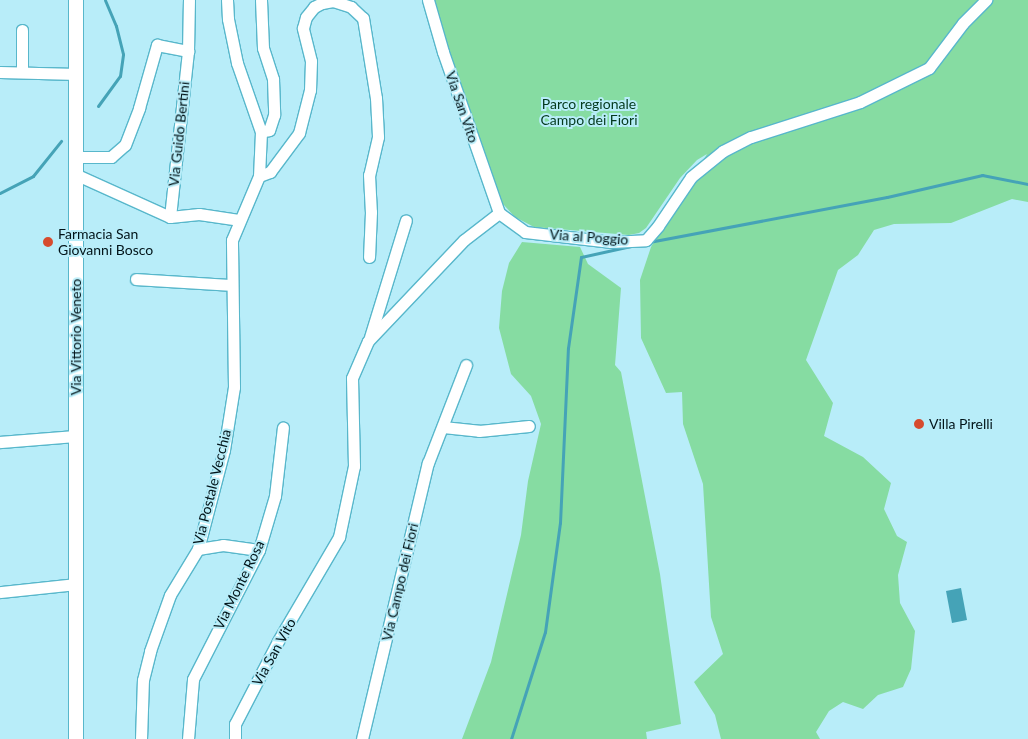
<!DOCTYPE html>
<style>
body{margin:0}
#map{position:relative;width:1028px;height:739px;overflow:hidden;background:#b8edf9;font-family:Lato,sans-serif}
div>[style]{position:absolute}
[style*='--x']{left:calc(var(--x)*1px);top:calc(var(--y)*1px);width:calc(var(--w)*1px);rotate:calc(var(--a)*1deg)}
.green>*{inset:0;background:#86dca2}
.water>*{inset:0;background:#45a3b7}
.stream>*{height:3px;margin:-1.5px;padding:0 1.5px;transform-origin:1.5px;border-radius:1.5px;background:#45a3b7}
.roads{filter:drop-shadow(1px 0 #58b7cb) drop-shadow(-1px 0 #58b7cb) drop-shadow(0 1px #58b7cb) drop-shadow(0 -1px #58b7cb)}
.minor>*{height:11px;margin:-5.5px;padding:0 5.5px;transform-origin:5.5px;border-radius:5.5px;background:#fff}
.major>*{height:14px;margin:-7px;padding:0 7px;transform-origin:7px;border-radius:7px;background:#fff}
.dots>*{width:14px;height:14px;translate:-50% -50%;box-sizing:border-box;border:2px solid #b8edf9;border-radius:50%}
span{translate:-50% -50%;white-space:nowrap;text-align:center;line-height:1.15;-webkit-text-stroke:4px #b8edf9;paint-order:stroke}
.park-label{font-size:14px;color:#04391c}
.street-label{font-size:14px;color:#021419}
.poi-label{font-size:14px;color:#021419}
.left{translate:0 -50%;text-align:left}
</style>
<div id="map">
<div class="green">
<div style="clip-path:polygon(433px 0,1028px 0,1028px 202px,1012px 199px,951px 223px,894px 224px,874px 230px,858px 255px,838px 270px,806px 360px,833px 403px,824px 436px,863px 457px,891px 483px,884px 509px,897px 536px,907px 542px,898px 575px,900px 603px,915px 631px,911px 669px,903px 687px,878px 695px,863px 709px,843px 702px,829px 711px,816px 732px,820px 739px,721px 739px,715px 715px,694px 682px,723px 654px,711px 617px,703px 484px,683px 424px,682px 392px,666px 393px,641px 338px,640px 280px,651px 247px,707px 154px,697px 160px,680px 178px,646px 228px,639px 233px,629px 235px,534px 227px,515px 217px,502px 203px,447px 45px)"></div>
<div style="clip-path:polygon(522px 242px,580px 247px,588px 264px,621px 288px,615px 365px,621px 372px,660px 574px,681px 724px,646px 732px,647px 739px,462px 739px,491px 662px,521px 535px,528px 481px,541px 424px,531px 396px,511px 374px,499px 328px,502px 291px,509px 263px)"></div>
</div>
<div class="water">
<div style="clip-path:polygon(961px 588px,967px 620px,952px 623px,946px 591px)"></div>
</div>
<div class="stream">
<div style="--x:98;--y:106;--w:37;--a:-54"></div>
<div style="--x:120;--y:76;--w:22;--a:-82"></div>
<div style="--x:123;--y:54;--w:29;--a:-104"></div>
<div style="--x:116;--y:26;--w:28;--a:-113"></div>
<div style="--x:0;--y:193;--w:37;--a:-27"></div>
<div style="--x:33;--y:176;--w:45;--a:-51.3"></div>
<div style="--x:649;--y:242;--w:242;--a:-10.7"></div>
<div style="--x:887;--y:197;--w:98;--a:-13"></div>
<div style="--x:982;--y:175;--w:47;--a:11.1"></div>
<div style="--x:511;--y:739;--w:112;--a:-72.4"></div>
<div style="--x:545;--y:632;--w:110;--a:-82.2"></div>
<div style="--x:560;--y:523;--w:175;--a:-87.4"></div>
<div style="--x:568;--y:348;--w:92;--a:-81.9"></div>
<div style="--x:581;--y:257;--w:51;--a:-12.4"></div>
</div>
<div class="roads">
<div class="minor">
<div style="--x:261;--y:0;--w:48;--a:87.6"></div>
<div style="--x:263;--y:48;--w:33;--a:72"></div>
<div style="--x:273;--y:79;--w:36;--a:88"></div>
<div style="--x:274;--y:115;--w:16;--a:108"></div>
<div style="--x:269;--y:130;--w:8;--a:166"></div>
<div style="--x:428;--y:0;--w:54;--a:73.9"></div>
<div style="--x:443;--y:52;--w:170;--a:70.8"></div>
<div style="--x:22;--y:30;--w:41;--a:90"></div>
<div style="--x:0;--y:72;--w:77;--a:1.5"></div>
<div style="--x:77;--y:157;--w:34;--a:0"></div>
<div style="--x:111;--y:157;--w:18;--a:-41"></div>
<div style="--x:125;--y:145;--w:40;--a:-69"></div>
<div style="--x:139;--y:108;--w:66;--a:-74.1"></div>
<div style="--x:157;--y:45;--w:32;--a:11"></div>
<div style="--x:188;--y:51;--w:51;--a:-88.9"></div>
<div style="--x:77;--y:175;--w:102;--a:24.3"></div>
<div style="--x:170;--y:217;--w:29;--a:-6"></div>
<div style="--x:199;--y:214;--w:40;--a:8.5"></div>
<div style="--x:259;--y:176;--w:12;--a:-20"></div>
<div style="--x:270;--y:172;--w:49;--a:-53.4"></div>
<div style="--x:299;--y:133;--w:44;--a:-75.7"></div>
<div style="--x:310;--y:90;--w:29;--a:-88"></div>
<div style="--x:311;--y:61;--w:34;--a:-104"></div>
<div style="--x:303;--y:28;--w:11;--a:-75"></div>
<div style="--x:306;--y:17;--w:13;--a:-51"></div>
<div style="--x:314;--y:7;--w:9;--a:-27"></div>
<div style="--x:322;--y:3;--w:11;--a:-10"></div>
<div style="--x:333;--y:1;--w:19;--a:18"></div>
<div style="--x:351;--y:7;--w:16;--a:43"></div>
<div style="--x:363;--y:18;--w:81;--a:80.8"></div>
<div style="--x:376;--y:98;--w:39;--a:87"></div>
<div style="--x:378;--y:137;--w:39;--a:103"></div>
<div style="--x:369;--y:175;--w:37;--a:87"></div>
<div style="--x:371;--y:212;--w:45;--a:92.5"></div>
<div style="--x:170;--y:217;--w:167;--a:-83.8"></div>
<div style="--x:136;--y:279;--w:96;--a:3.6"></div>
<div style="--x:370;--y:337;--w:122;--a:-72.9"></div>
<div style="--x:443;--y:427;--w:36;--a:6"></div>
<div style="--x:479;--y:431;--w:50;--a:-5.7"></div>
<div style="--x:0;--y:442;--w:76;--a:-4.5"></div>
<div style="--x:198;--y:549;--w:25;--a:-9"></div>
<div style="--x:223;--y:545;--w:36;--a:8"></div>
<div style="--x:0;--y:592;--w:76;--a:-6"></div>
<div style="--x:141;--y:739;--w:59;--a:-88.1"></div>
<div style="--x:143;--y:680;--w:30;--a:-76"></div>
<div style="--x:150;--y:651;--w:59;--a:-70.3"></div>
<div style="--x:170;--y:595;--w:54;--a:-58.7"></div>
<div style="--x:198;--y:549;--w:102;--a:-75.3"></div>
<div style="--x:224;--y:450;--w:64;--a:-81"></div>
<div style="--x:234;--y:387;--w:147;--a:-90.8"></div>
<div style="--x:232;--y:240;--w:69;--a:-67.1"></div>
<div style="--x:259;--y:176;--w:44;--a:-87.4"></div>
<div style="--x:261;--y:132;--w:73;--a:-109.2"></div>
<div style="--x:237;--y:63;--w:45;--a:-101.6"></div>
<div style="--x:228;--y:19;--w:19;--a:-93"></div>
<div style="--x:188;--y:739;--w:60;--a:-85.2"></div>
<div style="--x:193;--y:679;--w:145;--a:-62.9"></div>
<div style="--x:259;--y:550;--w:56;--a:-73.5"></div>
<div style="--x:275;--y:496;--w:69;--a:-83.4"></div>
<div style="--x:235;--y:739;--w:15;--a:-90"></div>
<div style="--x:235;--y:724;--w:93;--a:-62.6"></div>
<div style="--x:278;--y:641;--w:121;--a:-59.6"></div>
<div style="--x:339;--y:537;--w:73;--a:-78.1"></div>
<div style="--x:354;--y:466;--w:88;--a:-91.3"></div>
<div style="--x:352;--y:378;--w:40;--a:-66.6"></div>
<div style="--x:368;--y:341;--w:139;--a:-46.5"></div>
<div style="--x:464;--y:240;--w:44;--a:-37.6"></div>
<div style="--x:499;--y:213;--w:32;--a:36"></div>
<div style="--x:525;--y:232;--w:87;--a:6.6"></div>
<div style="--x:611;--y:242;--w:35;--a:-3"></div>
<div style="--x:646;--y:240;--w:18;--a:-49"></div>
<div style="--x:658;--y:226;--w:59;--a:-56"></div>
<div style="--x:691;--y:177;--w:41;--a:-39.1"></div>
<div style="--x:723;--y:151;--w:31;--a:-27"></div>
<div style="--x:751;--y:137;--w:114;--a:-17.8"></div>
<div style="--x:860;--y:102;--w:77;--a:-26.2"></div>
<div style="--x:929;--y:68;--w:56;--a:-52.9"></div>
<div style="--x:963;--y:23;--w:33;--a:-45"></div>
<div style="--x:362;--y:739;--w:284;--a:-76.6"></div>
<div style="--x:428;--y:463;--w:105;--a:-68.8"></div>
</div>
<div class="major">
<div style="--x:76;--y:739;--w:739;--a:-90"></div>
</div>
</div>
<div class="dots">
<div style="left:48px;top:242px;background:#d64b2e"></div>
<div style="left:919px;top:424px;background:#d64b2e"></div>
</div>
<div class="park-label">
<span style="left:589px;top:112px">Parco regionale<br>Campo dei Fiori</span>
</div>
<div class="street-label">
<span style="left:462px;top:107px;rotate:71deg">Via San Vito</span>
<span style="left:179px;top:134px;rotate:-84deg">Via Guido Bertini</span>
<span style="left:589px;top:237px;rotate:4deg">Via al Poggio</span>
<span style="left:76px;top:337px;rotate:-90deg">Via Vittorio Veneto</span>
<span style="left:212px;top:487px;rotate:-76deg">Via Postale Vecchia</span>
<span style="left:400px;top:582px;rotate:-77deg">Via Campo dei Fiori</span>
<span style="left:239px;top:585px;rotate:-64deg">Via Monte Rosa</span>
<span style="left:274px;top:652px;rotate:-61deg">Via San Vito</span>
</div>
<div class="poi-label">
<span class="left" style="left:58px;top:242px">Farmacia San<br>Giovanni Bosco</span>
<span class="left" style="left:929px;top:424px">Villa Pirelli</span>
</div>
</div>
